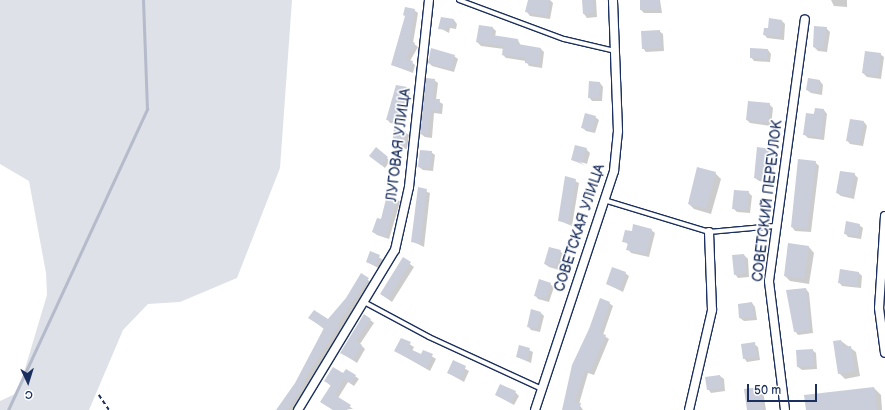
<!DOCTYPE html>
<meta charset="utf-8">
<style>
body{margin:0}
#map{position:relative;width:885px;height:410px;overflow:hidden;background:#fff;font-family:"Balsamiq Sans",sans-serif}
div>[style]{position:absolute}
[style*='--x']{left:calc(var(--x)*1px);top:calc(var(--y)*1px);width:calc(var(--w)*1px);rotate:calc(var(--a)*1deg)}
.green>*{inset:0;background:#dee1e7}
.shadow>*{inset:0;background:#0003}
.stream>*{height:3px;margin:-1.5px;padding:0 1.5px;transform-origin:1.5px;border-radius:1.5px;background:#b5bbca}
.building>*{inset:0;background:#caceda}
.path>*{height:1.5px;margin-top:-0.75px;transform-origin:0;background:repeating-linear-gradient(90deg,#1b2f5e 0 4px,transparent 0 7px)}
.roads{filter:drop-shadow(1px 0 #1b2f5e) drop-shadow(-1px 0 #1b2f5e) drop-shadow(0 1px #1b2f5e) drop-shadow(0 -1px #1b2f5e)}
.service>*{height:4px;margin:-2px;padding:0 2px;transform-origin:2px;border-radius:2px;background:#fff}
.minor>*{height:8px;margin:-4px;padding:0 4px;transform-origin:4px;border-radius:4px;background:#fff}
span{translate:-50% -50%;white-space:nowrap;text-align:center;line-height:1.15;-webkit-text-stroke:3.5px #fff;paint-order:stroke}
.street-label{font-size:14px;color:#1b2f5e}
.north{position:absolute;left:8px;top:362px;width:40px;height:40px;-webkit-text-stroke:3px #fff;paint-order:stroke;rotate:176deg;font-size:11px;font-weight:700;line-height:16px;text-align:center;color:#1b2f5e}
.north::after{content:'';display:block;margin:auto;width:14px;height:18px;background:#1b2f5e;clip-path:polygon(50% 0,100% 100%,50% 72%,0 100%)}
.scale{position:absolute;left:747px;top:384px;width:70px;height:18px;box-sizing:border-box;border:2px solid #1b2f5e;border-top:0;padding-left:5px;font-size:12px;line-height:14px;white-space:nowrap;color:#1b2f5e;-webkit-text-stroke:3px #fff;paint-order:stroke}
</style>
<div id="map">
<div class="green">
<div style="clip-path:polygon(0 0,292px 0,280px 168px,237px 278px,180px 302px,148px 304px,123px 330px,89px 410px,0 410px,0 401px,15px 394px,21px 382px,47px 295px,46px 273px,29px 181px,0 164px)"></div>
</div>
<div class="shadow">
<div style="clip-path:polygon(529px 0,550px 0,553px 3px,550px 19px,530px 16px,527px 12px)"></div>
<div style="clip-path:polygon(583px 0,596px 0,597px 17px,587px 18px,584px 14px)"></div>
<div style="clip-path:polygon(641px 0,660px 0,662px 13px,644px 13px,641px 10px)"></div>
<div style="clip-path:polygon(831px 0,847px 0,847px 7px,834px 6px)"></div>
<div style="clip-path:polygon(414px 10px,418px 13px,413px 43px,418px 47px,410px 61px,415px 65px,413px 73px,392px 65px)"></div>
<div style="clip-path:polygon(454px 20px,457px 24px,456px 29px,450px 28px,449px 33px,440px 28px)"></div>
<div style="clip-path:polygon(782px 21px,785px 24px,784px 40px,767px 38px,764px 34px)"></div>
<div style="clip-path:polygon(493px 28px,496px 31px,495px 37px,518px 40px,521px 46px,541px 49px,544px 52px,542px 68px,529px 66px,526px 61px,506px 58px,503px 55px,504px 49px,481px 46px,477px 42px)"></div>
<div style="clip-path:polygon(826px 28px,830px 32px,827px 52px,818px 51px,814px 47px)"></div>
<div style="clip-path:polygon(659px 31px,663px 34px,664px 51px,646px 52px,643px 48px)"></div>
<div style="clip-path:polygon(768px 50px,771px 54px,770px 62px,754px 61px,751px 57px)"></div>
<div style="clip-path:polygon(880px 54px,884px 57px,881px 79px,867px 77px,863px 73px)"></div>
<div style="clip-path:polygon(454px 56px,458px 59px,454px 72px,432px 66px,429px 63px)"></div>
<div style="clip-path:polygon(434px 80px,438px 83px,436px 100px,443px 104px,442px 114px,434px 113px,432px 138px,425px 137px,421px 134px)"></div>
<div style="clip-path:polygon(820px 81px,823px 85px,822px 95px,811px 93px,807px 90px)"></div>
<div style="clip-path:polygon(600px 83px,603px 87px,602px 101px,592px 101px,589px 97px)"></div>
<div style="clip-path:polygon(406px 88px,410px 92px,404px 113px,405px 125px,390px 123px,387px 119px)"></div>
<div style="clip-path:polygon(769px 104px,773px 108px,771px 126px,750px 123px,747px 120px)"></div>
<div style="clip-path:polygon(816px 109px,824px 110px,827px 114px,824px 140px,808px 138px,804px 134px)"></div>
<div style="clip-path:polygon(595px 117px,599px 120px,595px 133px,586px 131px,582px 127px)"></div>
<div style="clip-path:polygon(851px 120px,864px 122px,867px 126px,863px 146px,850px 144px,847px 140px)"></div>
<div style="clip-path:polygon(405px 132px,409px 135px,407px 149px,396px 147px,393px 144px)"></div>
<div style="clip-path:polygon(586px 149px,590px 153px,587px 164px,575px 160px,586px 166px,572px 160px)"></div>
<div style="clip-path:polygon(771px 150px,775px 153px,772px 183px,759px 181px,755px 178px)"></div>
<div style="clip-path:polygon(431px 152px,435px 155px,433px 171px,423px 170px,419px 167px)"></div>
<div style="clip-path:polygon(387px 158px,390px 161px,385px 168px,374px 159px)"></div>
<div style="clip-path:polygon(815px 162px,819px 166px,811px 232px,795px 231px,792px 227px)"></div>
<div style="clip-path:polygon(715px 173px,721px 179px,711px 214px,694px 209px,689px 204px)"></div>
<div style="clip-path:polygon(854px 174px,858px 178px,854px 199px,841px 196px,837px 193px)"></div>
<div style="clip-path:polygon(566px 177px,579px 183px,572px 226px,560px 221px)"></div>
<div style="clip-path:polygon(419px 189px,430px 193px,424px 247px,412px 241px)"></div>
<div style="clip-path:polygon(748px 192px,752px 196px,750px 213px,737px 212px,733px 208px)"></div>
<div style="clip-path:polygon(397px 199px,400px 202px,389px 239px,377px 235px,373px 232px)"></div>
<div style="clip-path:polygon(859px 225px,863px 228px,861px 239px,848px 237px,845px 233px)"></div>
<div style="clip-path:polygon(651px 230px,655px 233px,649px 257px,631px 253px,628px 249px,629px 245px,624px 241px,632px 232px)"></div>
<div style="clip-path:polygon(809px 247px,814px 253px,809px 284px,790px 281px,785px 276px)"></div>
<div style="clip-path:polygon(560px 251px,564px 255px,559px 270px,549px 267px,545px 264px)"></div>
<div style="clip-path:polygon(371px 252px,383px 260px,380px 269px,367px 262px)"></div>
<div style="clip-path:polygon(744px 255px,748px 259px,749px 277px,738px 278px,735px 274px)"></div>
<div style="clip-path:polygon(403px 259px,414px 267px,392px 302px,381px 294px)"></div>
<div style="clip-path:polygon(625px 273px,629px 276px,623px 292px,607px 284px)"></div>
<div style="clip-path:polygon(859px 273px,862px 276px,861px 288px,842px 286px,839px 282px)"></div>
<div style="clip-path:polygon(361px 275px,372px 283px,311px 379px,305px 394px,293px 410px,278px 410px,296px 383px,324px 329px,310px 318px,328px 320px,347px 299px)"></div>
<div style="clip-path:polygon(550px 284px,554px 287px,549px 302px,538px 299px,535px 295px)"></div>
<div style="clip-path:polygon(806px 289px,809px 293px,813px 333px,798px 335px,795px 331px)"></div>
<div style="clip-path:polygon(609px 303px,613px 306px,603px 335px,609px 339px,594px 375px,588px 373px,579px 404px,583px 410px,563px 410px,590px 329px)"></div>
<div style="clip-path:polygon(752px 303px,755px 307px,757px 320px,744px 321px,740px 318px)"></div>
<div style="clip-path:polygon(541px 313px,544px 316px,540px 332px,531px 330px,528px 326px)"></div>
<div style="clip-path:polygon(364px 315px,374px 323px,360px 344px,365px 349px,357px 363px,342px 353px)"></div>
<div style="clip-path:polygon(401px 339px,414px 347px,412px 351px,422px 355px,424px 351px,436px 359px,430px 371px,395px 351px)"></div>
<div style="clip-path:polygon(841px 341px,856px 352px,860px 376px,845px 379px,839px 373px)"></div>
<div style="clip-path:polygon(754px 344px,758px 347px,760px 360px,747px 362px,744px 358px)"></div>
<div style="clip-path:polygon(520px 346px,533px 352px,531px 363px,517px 357px)"></div>
<div style="clip-path:polygon(812px 350px,816px 353px,817px 369px,802px 370px,798px 367px,797px 351px)"></div>
<div style="clip-path:polygon(453px 362px,469px 371px,464px 382px,448px 373px)"></div>
<div style="clip-path:polygon(344px 375px,355px 376px,359px 379px,354px 386px,348px 382px,338px 398px,353px 409px,333px 410px,321px 402px,331px 386px,325px 381px)"></div>
<div style="clip-path:polygon(720px 376px,724px 379px,725px 391px,711px 393px,708px 389px)"></div>
<div style="clip-path:polygon(760px 388px,763px 391px,766px 410px,750px 410px)"></div>
<div style="clip-path:polygon(874px 388px,881px 395px,882px 410px,807px 410px)"></div>
<div style="clip-path:polygon(515px 392px,519px 396px,514px 405px,496px 395px)"></div>
</div>
<div class="stream">
<div style="--x:8;--y:410;--w:332;--a:-65.2"></div>
<div style="--x:147;--y:109;--w:109;--a:-92.1"></div>
</div>
<div class="building">
<div style="clip-path:polygon(528px 0,550px 0,547px 16px,525px 12px)"></div>
<div style="clip-path:polygon(582px 0,593px 0,594px 13px,583px 14px)"></div>
<div style="clip-path:polygon(640px 0,659px 0,659px 10px,640px 10px)"></div>
<div style="clip-path:polygon(405px 7px,415px 9px,410px 40px,415px 43px,406px 59px,413px 61px,410px 71px,391px 65px,405px 16px,403px 15px)"></div>
<div style="clip-path:polygon(441px 17px,454px 19px,453px 27px,447px 25px,446px 30px,438px 29px)"></div>
<div style="clip-path:polygon(769px 18px,782px 20px,780px 37px,763px 35px,764px 28px,768px 28px)"></div>
<div style="clip-path:polygon(479px 25px,493px 27px,492px 35px,518px 39px,518px 44px,541px 48px,539px 65px,525px 63px,525px 58px,502px 55px,503px 46px,476px 42px)"></div>
<div style="clip-path:polygon(814px 26px,827px 27px,823px 49px,813px 47px)"></div>
<div style="clip-path:polygon(660px 30px,661px 48px,642px 49px,641px 31px)"></div>
<div style="clip-path:polygon(431px 48px,455px 55px,451px 69px,428px 63px)"></div>
<div style="clip-path:polygon(750px 48px,768px 49px,767px 59px,750px 58px)"></div>
<div style="clip-path:polygon(865px 51px,881px 53px,878px 76px,862px 73px)"></div>
<div style="clip-path:polygon(426px 78px,435px 79px,433px 99px,440px 99px,439px 111px,431px 110px,428px 135px,420px 134px)"></div>
<div style="clip-path:polygon(808px 78px,820px 80px,818px 92px,806px 90px)"></div>
<div style="clip-path:polygon(589px 81px,600px 82px,599px 98px,588px 98px)"></div>
<div style="clip-path:polygon(396px 85px,407px 87px,400px 111px,403px 111px,401px 122px,386px 120px)"></div>
<div style="clip-path:polygon(748px 101px,770px 103px,768px 123px,746px 120px)"></div>
<div style="clip-path:polygon(815px 108px,824px 109px,821px 137px,803px 135px,806px 113px,814px 114px)"></div>
<div style="clip-path:polygon(585px 113px,596px 116px,592px 131px,581px 128px)"></div>
<div style="clip-path:polygon(850px 119px,864px 121px,860px 144px,846px 141px)"></div>
<div style="clip-path:polygon(394px 129px,406px 131px,403px 146px,392px 144px)"></div>
<div style="clip-path:polygon(575px 145px,587px 148px,582px 163px,571px 160px)"></div>
<div style="clip-path:polygon(376px 147px,388px 157px,381px 165px,369px 156px)"></div>
<div style="clip-path:polygon(757px 147px,772px 149px,769px 180px,754px 178px)"></div>
<div style="clip-path:polygon(420px 150px,432px 151px,430px 168px,418px 167px)"></div>
<div style="clip-path:polygon(798px 159px,816px 161px,807px 229px,791px 227px)"></div>
<div style="clip-path:polygon(697px 167px,716px 172px,706px 209px,688px 204px)"></div>
<div style="clip-path:polygon(840px 171px,855px 173px,850px 196px,836px 193px)"></div>
<div style="clip-path:polygon(565px 176px,576px 179px,569px 223px,558px 221px)"></div>
<div style="clip-path:polygon(418px 187px,427px 189px,420px 244px,411px 242px)"></div>
<div style="clip-path:polygon(734px 190px,749px 191px,747px 210px,732px 209px)"></div>
<div style="clip-path:polygon(387px 195px,397px 198px,386px 237px,372px 232px,377px 218px,381px 219px)"></div>
<div style="clip-path:polygon(846px 221px,860px 224px,858px 236px,844px 234px)"></div>
<div style="clip-path:polygon(633px 224px,652px 229px,646px 254px,626px 250px,628px 243px,622px 242px,625px 230px,632px 231px)"></div>
<div style="clip-path:polygon(788px 243px,809px 246px,804px 279px,784px 276px)"></div>
<div style="clip-path:polygon(549px 247px,561px 250px,556px 267px,544px 264px)"></div>
<div style="clip-path:polygon(370px 251px,380px 255px,376px 266px,366px 262px)"></div>
<div style="clip-path:polygon(744px 254px,746px 273px,734px 275px,732px 255px)"></div>
<div style="clip-path:polygon(403px 257px,411px 262px,388px 299px,380px 294px)"></div>
<div style="clip-path:polygon(612px 267px,626px 272px,620px 290px,606px 284px)"></div>
<div style="clip-path:polygon(840px 269px,859px 272px,857px 286px,838px 283px)"></div>
<div style="clip-path:polygon(361px 273px,369px 278px,337px 325px,339px 326px,307px 375px,301px 390px,287px 410px,276px 410px,295px 383px,324px 328px,308px 318px,314px 310px,328px 319px,346px 298px)"></div>
<div style="clip-path:polygon(539px 279px,551px 283px,546px 299px,534px 296px)"></div>
<div style="clip-path:polygon(806px 288px,810px 330px,794px 332px,786px 290px)"></div>
<div style="clip-path:polygon(600px 298px,610px 302px,600px 333px,606px 335px,590px 372px,585px 370px,575px 402px,581px 403px,579px 410px,562px 410px,572px 365px,589px 329px)"></div>
<div style="clip-path:polygon(752px 302px,754px 317px,739px 318px,738px 304px)"></div>
<div style="clip-path:polygon(531px 309px,541px 312px,537px 329px,527px 327px)"></div>
<div style="clip-path:polygon(364px 314px,371px 319px,356px 341px,362px 345px,353px 360px,340px 353px)"></div>
<div style="clip-path:polygon(401px 338px,411px 342px,408px 348px,421px 354px,423px 350px,433px 354px,427px 368px,394px 351px)"></div>
<div style="clip-path:polygon(841px 340px,843px 347px,851px 346px,855px 371px,838px 374px,833px 341px)"></div>
<div style="clip-path:polygon(755px 342px,757px 357px,743px 359px,741px 344px)"></div>
<div style="clip-path:polygon(519px 345px,530px 348px,527px 360px,516px 357px)"></div>
<div style="clip-path:polygon(813px 349px,814px 366px,797px 367px,796px 350px)"></div>
<div style="clip-path:polygon(453px 360px,466px 366px,461px 379px,447px 373px)"></div>
<div style="clip-path:polygon(333px 367px,343px 373px,346px 369px,356px 375px,351px 383px,344px 379px,335px 395px,351px 405px,347px 410px,333px 410px,320px 402px,331px 385px,324px 381px)"></div>
<div style="clip-path:polygon(720px 375px,722px 388px,707px 390px,705px 377px)"></div>
<div style="clip-path:polygon(500px 384px,516px 391px,511px 403px,495px 395px)"></div>
<div style="clip-path:polygon(760px 387px,763px 410px,747px 410px,744px 389px)"></div>
<div style="clip-path:polygon(874px 387px,877px 410px,806px 410px,804px 395px)"></div>
</div>
<div class="path">
<div style="--x:99;--y:395;--w:18;--a:56"></div>
</div>
<div class="roads">
<div class="service">
<div style="--x:459;--y:0;--w:112;--a:20.4"></div>
<div style="--x:564;--y:39;--w:52;--a:13.2"></div>
<div style="--x:604;--y:200;--w:110;--a:16.9"></div>
<div style="--x:709;--y:232;--w:66;--a:-5.2"></div>
<div style="--x:364;--y:302;--w:74;--a:28.3"></div>
<div style="--x:429;--y:337;--w:124;--a:24.7"></div>
</div>
<div class="minor">
<div style="--x:885;--y:216;--w:92;--a:93.7"></div>
<div style="--x:879;--y:308;--w:45;--a:82.4"></div>
<div style="--x:298;--y:410;--w:187;--a:-58.8"></div>
<div style="--x:395;--y:250;--w:65;--a:-77.5"></div>
<div style="--x:409;--y:187;--w:188;--a:-83.9"></div>
<div style="--x:535;--y:410;--w:252;--a:-71.7"></div>
<div style="--x:614;--y:171;--w:40;--a:-84.3"></div>
<div style="--x:618;--y:131;--w:131;--a:-92.2"></div>
<div style="--x:689;--y:410;--w:103;--a:-77"></div>
<div style="--x:712;--y:310;--w:78;--a:-92.2"></div>
<div style="--x:785;--y:410;--w:130;--a:-97.1"></div>
<div style="--x:769;--y:281;--w:264;--a:-82.2"></div>
</div>
</div>
<div class="street-label">
<span style="left:399px;top:145px;rotate:-83deg">ЛУГОВАЯ УЛИЦА</span>
<span style="left:768px;top:201px;rotate:-83deg">СОВЕТСКИЙ ПЕРЕУЛОК</span>
<span style="left:580px;top:228px;rotate:-72deg">СОВЕТСКАЯ УЛИЦА</span>
</div>
<div class="north">С</div>
<div class="scale">50 m</div>
</div>
